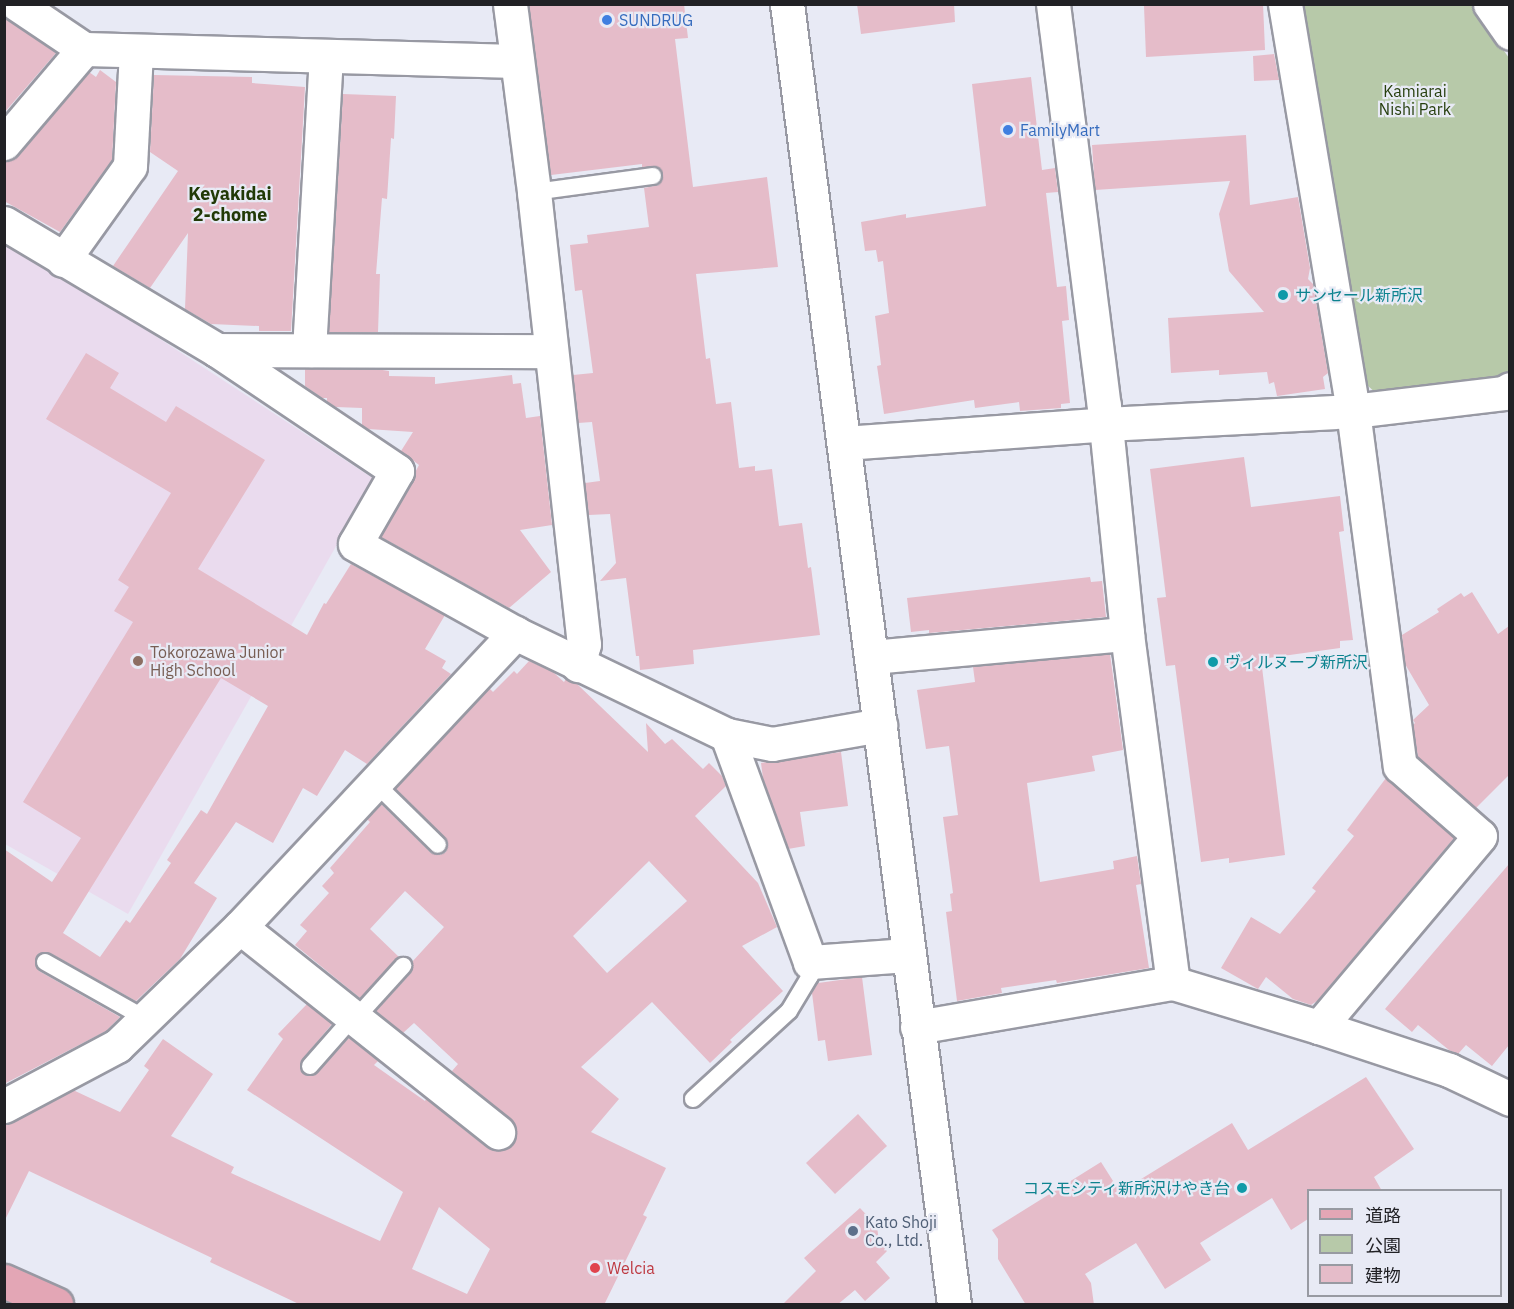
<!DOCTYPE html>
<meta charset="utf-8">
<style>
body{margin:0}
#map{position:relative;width:1514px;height:1309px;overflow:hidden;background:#e8eaf5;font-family:"IBM Plex Sans","Noto Sans JP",sans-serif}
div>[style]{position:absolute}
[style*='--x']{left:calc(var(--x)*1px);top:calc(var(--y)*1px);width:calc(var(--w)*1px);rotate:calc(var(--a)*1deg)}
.education>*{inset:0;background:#eadbee}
.green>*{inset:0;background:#b7c9a9}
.building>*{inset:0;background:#e5bcc9}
.roads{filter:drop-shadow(2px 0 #9899a3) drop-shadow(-2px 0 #9899a3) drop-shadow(0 2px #9899a3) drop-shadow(0 -2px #9899a3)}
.service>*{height:16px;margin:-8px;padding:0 8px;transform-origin:8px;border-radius:8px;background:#fff}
.minor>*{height:33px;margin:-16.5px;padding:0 16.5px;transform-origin:16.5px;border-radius:16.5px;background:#fff}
.tertiary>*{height:33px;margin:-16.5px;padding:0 16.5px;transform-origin:16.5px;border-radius:16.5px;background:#fff}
.primary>*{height:33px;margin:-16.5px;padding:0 16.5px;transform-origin:16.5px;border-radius:16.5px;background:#e3a6b5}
.dots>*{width:16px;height:16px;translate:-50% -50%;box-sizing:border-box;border:3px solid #e8eaf5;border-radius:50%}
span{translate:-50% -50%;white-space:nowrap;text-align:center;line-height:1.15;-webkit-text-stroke:4.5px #e8eaf5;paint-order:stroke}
.shop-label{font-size:16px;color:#366cbe}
.left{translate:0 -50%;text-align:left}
.park-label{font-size:16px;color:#273f0e}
.culture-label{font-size:16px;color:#0d838f}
.right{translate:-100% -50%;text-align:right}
.education-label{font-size:16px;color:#785e54}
.service-label{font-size:16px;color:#4e5e75}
.health-label{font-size:16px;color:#be3a42}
.neighbourhood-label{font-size:18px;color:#213906;font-weight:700}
.frame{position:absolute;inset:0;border:6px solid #212125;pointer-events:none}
.legend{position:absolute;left:1307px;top:1189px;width:195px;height:108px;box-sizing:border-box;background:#e8eaf5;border:2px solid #989aa2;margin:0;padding:8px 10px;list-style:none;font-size:18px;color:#212125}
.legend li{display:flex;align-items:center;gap:12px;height:30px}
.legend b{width:30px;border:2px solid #989aa2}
</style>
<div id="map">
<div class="education">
<div style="clip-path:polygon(4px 237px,374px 479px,128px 914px,5px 844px)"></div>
</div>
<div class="green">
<div style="clip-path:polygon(1304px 5px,1472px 5px,1509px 58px,1510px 370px,1495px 381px,1378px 395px,1367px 385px)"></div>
</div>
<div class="building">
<div style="clip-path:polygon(529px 4px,684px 4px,688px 38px,675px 39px,693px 187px,767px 177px,778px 267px,696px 274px,706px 359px,710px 358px,716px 404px,731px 402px,739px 468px,755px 466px,755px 471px,772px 469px,779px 526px,802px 523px,808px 568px,811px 567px,820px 635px,693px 650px,694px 664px,640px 670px,639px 656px,636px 656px,626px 578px,600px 581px,616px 563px,610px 514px,589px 515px,585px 483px,600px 481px,592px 422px,578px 423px,573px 375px,593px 373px,582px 290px,575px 291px,570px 245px,588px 243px,587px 235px,649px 227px,644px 188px,659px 185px,663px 174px,657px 167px,642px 167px,642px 164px,551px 175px)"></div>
<div style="clip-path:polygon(857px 4px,954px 4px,955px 22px,861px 34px)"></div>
<div style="clip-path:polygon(1166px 4px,1263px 4px,1265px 50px,1146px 57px,1144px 6px)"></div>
<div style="clip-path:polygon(4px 17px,56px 53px,4px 113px)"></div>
<div style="clip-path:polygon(1274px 54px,1279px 80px,1254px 81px,1253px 56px)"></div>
<div style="clip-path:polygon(100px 70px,116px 82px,112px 160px,60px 232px,4px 201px,4px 161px,18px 155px,89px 72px,96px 77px)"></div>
<div style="clip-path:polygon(154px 75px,252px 77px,252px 83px,305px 87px,291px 331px,259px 331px,259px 326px,211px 324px,185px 309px,188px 233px,150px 288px,113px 266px,178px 171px,150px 152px)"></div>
<div style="clip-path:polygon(1031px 77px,1042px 170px,1055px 168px,1058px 192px,1046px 193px,1057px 287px,1066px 286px,1069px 320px,1062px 321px,1070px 403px,1061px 404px,1061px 408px,1020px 411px,1019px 402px,975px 408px,974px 400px,884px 414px,877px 366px,881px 365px,875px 316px,889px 313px,883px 261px,878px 262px,876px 250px,865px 251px,861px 222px,906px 214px,906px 218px,986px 206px,972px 84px)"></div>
<div style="clip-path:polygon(343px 94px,396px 96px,394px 139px,391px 138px,387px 199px,382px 198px,376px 274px,380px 274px,378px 332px,329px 332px)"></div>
<div style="clip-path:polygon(1246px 135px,1250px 205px,1298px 197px,1310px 268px,1308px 279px,1313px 284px,1328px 373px,1323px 377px,1325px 389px,1277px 396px,1274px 382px,1269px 384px,1267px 372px,1219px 375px,1219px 370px,1171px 373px,1168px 318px,1264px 312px,1229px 271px,1219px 214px,1230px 181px,1095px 190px,1092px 145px)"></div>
<div style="clip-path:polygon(evenodd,86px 353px,119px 373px,110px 388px,166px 422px,176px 406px,265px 460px,198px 569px,307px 635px,324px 603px,326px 604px,351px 564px,445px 615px,425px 649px,446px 661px,442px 668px,451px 674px,367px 764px,345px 750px,317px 796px,303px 788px,273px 843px,236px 822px,194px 883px,217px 898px,180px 959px,136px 1001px,50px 953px,39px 953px,35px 962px,39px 971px,120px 1017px,106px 1031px,4px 1084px,4px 849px,52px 882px,81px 838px,23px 802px,133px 622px,114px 611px,129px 587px,118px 580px,171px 493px,46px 419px,86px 353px,221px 678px,268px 706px,207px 814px,201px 810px,167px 860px,171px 863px,130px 923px,126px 920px,100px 957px,63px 933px,221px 678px)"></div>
<div style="clip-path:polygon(305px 369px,376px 369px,389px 371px,389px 376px,435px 377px,435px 384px,512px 375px,513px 384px,521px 383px,526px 418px,540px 416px,552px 525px,520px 530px,551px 572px,509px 608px,381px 537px,419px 465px,401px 451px,413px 432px,368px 429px,362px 425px,362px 408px,336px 407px,327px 402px,327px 398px,322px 398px,305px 386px)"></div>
<div style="clip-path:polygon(1244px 457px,1251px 507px,1340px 496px,1344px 531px,1339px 532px,1353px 640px,1340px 641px,1340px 648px,1261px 659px,1285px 855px,1229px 863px,1229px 858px,1201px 862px,1175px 665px,1166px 666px,1157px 598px,1166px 597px,1150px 469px)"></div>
<div style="clip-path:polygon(1090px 577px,1091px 582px,1102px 581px,1106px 617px,929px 633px,929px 630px,911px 632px,907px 598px)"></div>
<div style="clip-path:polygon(1472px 592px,1498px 634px,1509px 626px,1509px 775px,1476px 808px,1418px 757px,1413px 725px,1415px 723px,1413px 720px,1429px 705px,1405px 664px,1402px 635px,1439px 612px,1437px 609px,1461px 593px,1464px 597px)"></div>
<div style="clip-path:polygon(1110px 654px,1123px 750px,1092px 756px,1095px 771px,1027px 783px,1040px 882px,1114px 869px,1113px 861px,1137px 856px,1141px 884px,1136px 885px,1149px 968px,1057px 983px,1056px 980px,1001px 988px,1002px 993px,957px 1001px,946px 912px,952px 911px,950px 894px,953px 893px,943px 817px,958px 815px,949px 746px,926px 749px,917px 690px,975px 682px,973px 667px)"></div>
<div style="clip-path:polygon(evenodd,529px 661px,553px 672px,564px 682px,566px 679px,577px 684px,648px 752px,646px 723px,665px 744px,672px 739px,703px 769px,709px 763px,722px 776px,726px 786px,695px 816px,758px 883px,777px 927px,742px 946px,783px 991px,730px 1040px,732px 1042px,710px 1063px,652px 1002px,581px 1067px,619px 1099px,591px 1132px,666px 1168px,643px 1215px,647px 1217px,604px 1305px,301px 1305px,210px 1262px,212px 1258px,29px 1171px,4px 1222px,4px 1125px,73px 1090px,120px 1112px,149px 1070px,144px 1066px,163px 1039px,213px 1074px,171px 1136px,234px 1167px,231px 1173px,380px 1241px,403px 1192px,247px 1090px,283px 1039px,278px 1034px,307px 1004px,332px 1024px,302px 1060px,300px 1069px,304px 1074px,309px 1076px,317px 1073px,349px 1038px,378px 1061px,374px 1065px,425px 1101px,426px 1099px,486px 1147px,496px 1151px,504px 1150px,512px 1144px,516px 1135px,515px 1125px,452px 1071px,458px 1064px,414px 1023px,403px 1033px,376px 1011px,411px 973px,412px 962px,444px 927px,405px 891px,370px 929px,399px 957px,360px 998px,295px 945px,307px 931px,300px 925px,329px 893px,322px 886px,334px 873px,330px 868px,370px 822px,367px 819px,381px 804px,431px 853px,440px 855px,446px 852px,448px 843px,445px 838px,395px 788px,489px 688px,493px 692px,514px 671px,517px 674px,529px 661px,649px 861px,687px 901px,607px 973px,573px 936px,649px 861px,529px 661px,439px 1207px,490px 1249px,467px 1294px,412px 1269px,439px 1207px)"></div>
<div style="clip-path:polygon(841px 752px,848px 806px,800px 812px,805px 846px,788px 849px,763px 778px,761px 763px)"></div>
<div style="clip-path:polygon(1386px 778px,1454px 838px,1317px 1001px,1311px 1005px,1293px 999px,1266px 977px,1258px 989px,1221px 968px,1251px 917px,1280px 934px,1316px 891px,1312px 888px,1354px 836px,1347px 830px)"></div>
<div style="clip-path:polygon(1509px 864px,1509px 1045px,1492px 1066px,1466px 1045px,1458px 1054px,1449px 1050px,1418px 1025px,1412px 1032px,1385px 1009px)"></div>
<div style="clip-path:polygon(862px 977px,872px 1055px,828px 1061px,825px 1040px,818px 1041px,812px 993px,818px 983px)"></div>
<div style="clip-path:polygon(1366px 1077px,1414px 1149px,1374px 1177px,1382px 1191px,1308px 1191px,1308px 1219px,1291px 1230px,1272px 1198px,1200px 1243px,1211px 1260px,1165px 1289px,1136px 1243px,1085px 1274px,1091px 1283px,1094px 1305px,1026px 1305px,998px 1259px,998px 1239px,992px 1230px,1101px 1162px,1120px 1192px,1232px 1123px,1248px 1150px)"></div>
<div style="clip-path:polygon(858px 1114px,887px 1146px,835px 1194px,806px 1163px)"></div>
<div style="clip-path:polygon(860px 1208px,877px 1226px,879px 1242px,887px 1251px,876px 1262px,890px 1278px,865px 1301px,855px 1290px,837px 1305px,782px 1305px,816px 1271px,804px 1258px)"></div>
</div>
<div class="roads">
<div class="service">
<div style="--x:534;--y:192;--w:120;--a:-7.7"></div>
<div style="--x:375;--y:783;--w:88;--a:44.5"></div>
<div style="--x:45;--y:962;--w:116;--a:29.4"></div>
<div style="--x:355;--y:1019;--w:72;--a:-47.8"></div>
<div style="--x:310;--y:1066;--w:65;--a:-48.7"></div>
<div style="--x:693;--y:1099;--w:130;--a:-42.5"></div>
<div style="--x:789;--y:1011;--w:41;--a:-59"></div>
<div style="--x:810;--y:976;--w:14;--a:-90"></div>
</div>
<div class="minor">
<div style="--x:17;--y:4;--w:81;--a:33.9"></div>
<div style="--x:84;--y:49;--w:433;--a:1.6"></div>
<div style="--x:510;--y:4;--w:190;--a:82.7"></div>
<div style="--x:534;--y:192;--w:455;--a:83.7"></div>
<div style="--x:584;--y:644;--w:22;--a:106"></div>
<div style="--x:1053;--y:4;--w:405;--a:82.8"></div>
<div style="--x:1104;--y:406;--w:229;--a:84.2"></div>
<div style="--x:1127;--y:634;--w:352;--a:82.5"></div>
<div style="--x:1285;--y:4;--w:413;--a:80.5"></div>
<div style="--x:1353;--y:411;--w:358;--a:82.5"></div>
<div style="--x:1400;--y:766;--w:106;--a:41.2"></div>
<div style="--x:1480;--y:836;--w:250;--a:130.1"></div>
<div style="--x:1490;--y:4;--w:35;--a:55"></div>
<div style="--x:4;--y:143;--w:123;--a:-49.6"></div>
<div style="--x:4;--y:223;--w:248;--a:30.8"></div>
<div style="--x:217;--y:350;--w:217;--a:33.9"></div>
<div style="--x:397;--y:471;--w:84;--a:119.9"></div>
<div style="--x:355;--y:544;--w:183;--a:29.1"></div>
<div style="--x:515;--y:633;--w:235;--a:25.7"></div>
<div style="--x:727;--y:735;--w:46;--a:11.3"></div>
<div style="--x:772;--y:744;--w:110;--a:-10"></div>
<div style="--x:63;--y:260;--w:115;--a:-54.5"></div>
<div style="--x:130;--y:166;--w:114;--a:-87"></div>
<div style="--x:217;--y:350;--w:334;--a:0.2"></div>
<div style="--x:309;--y:350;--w:294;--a:-86.7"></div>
<div style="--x:844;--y:443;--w:263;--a:-4.1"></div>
<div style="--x:1106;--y:424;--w:247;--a:-3"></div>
<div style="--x:1353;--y:411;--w:152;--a:-6.8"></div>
<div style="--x:1504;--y:393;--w:7;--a:-34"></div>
<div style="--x:872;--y:657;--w:256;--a:-5.2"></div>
<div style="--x:727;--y:735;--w:242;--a:69.9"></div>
<div style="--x:810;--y:962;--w:98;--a:-4.1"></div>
<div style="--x:240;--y:927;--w:330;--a:38.5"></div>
<div style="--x:917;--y:1027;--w:260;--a:-9.8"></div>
<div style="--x:1173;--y:983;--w:152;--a:16.8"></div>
<div style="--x:1319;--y:1027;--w:137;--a:18.3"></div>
<div style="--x:1449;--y:1070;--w:68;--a:25.4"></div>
<div style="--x:4;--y:1106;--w:128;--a:-28"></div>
<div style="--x:117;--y:1046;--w:171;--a:-44.1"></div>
<div style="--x:240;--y:927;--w:403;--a:-46.9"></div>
</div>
<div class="tertiary">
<div style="--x:787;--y:4;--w:1311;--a:82.68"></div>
</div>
<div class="primary">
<div style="--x:4;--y:1281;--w:57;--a:23.9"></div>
</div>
</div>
<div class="dots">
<div style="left:607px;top:20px;background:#3f7fe0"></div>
<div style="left:1008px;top:130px;background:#3f7fe0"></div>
<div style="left:1283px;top:295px;background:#0f9aa8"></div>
<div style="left:138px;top:661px;background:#8d6e63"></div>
<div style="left:1213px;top:662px;background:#0f9aa8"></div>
<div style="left:1242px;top:1188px;background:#0f9aa8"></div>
<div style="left:853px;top:1231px;background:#5c6f8a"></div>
<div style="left:595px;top:1268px;background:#e0444e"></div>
</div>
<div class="shop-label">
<span class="left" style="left:619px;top:20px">SUNDRUG</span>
<span class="left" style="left:1020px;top:130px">FamilyMart</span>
</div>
<div class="park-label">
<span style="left:1415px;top:100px">Kamiarai<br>Nishi Park</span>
</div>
<div class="culture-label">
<span class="left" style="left:1295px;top:295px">サンセール新所沢</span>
<span class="left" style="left:1225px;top:662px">ヴィルヌーブ新所沢</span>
<span class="right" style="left:1230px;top:1188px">コスモシティ新所沢けやき台</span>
</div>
<div class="education-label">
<span class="left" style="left:150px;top:661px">Tokorozawa Junior<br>High School</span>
</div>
<div class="service-label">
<span class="left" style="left:865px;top:1231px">Kato Shoji<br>Co., Ltd.</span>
</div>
<div class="health-label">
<span class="left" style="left:607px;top:1268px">Welcia</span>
</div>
<div class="neighbourhood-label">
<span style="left:230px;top:205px">Keyakidai<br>2-chome</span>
</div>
<div class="frame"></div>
<ul class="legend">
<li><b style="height:8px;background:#e3a6b5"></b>道路</li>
<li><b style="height:16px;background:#b7c9a9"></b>公園</li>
<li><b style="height:16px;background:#e5bcc9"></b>建物</li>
</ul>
</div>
